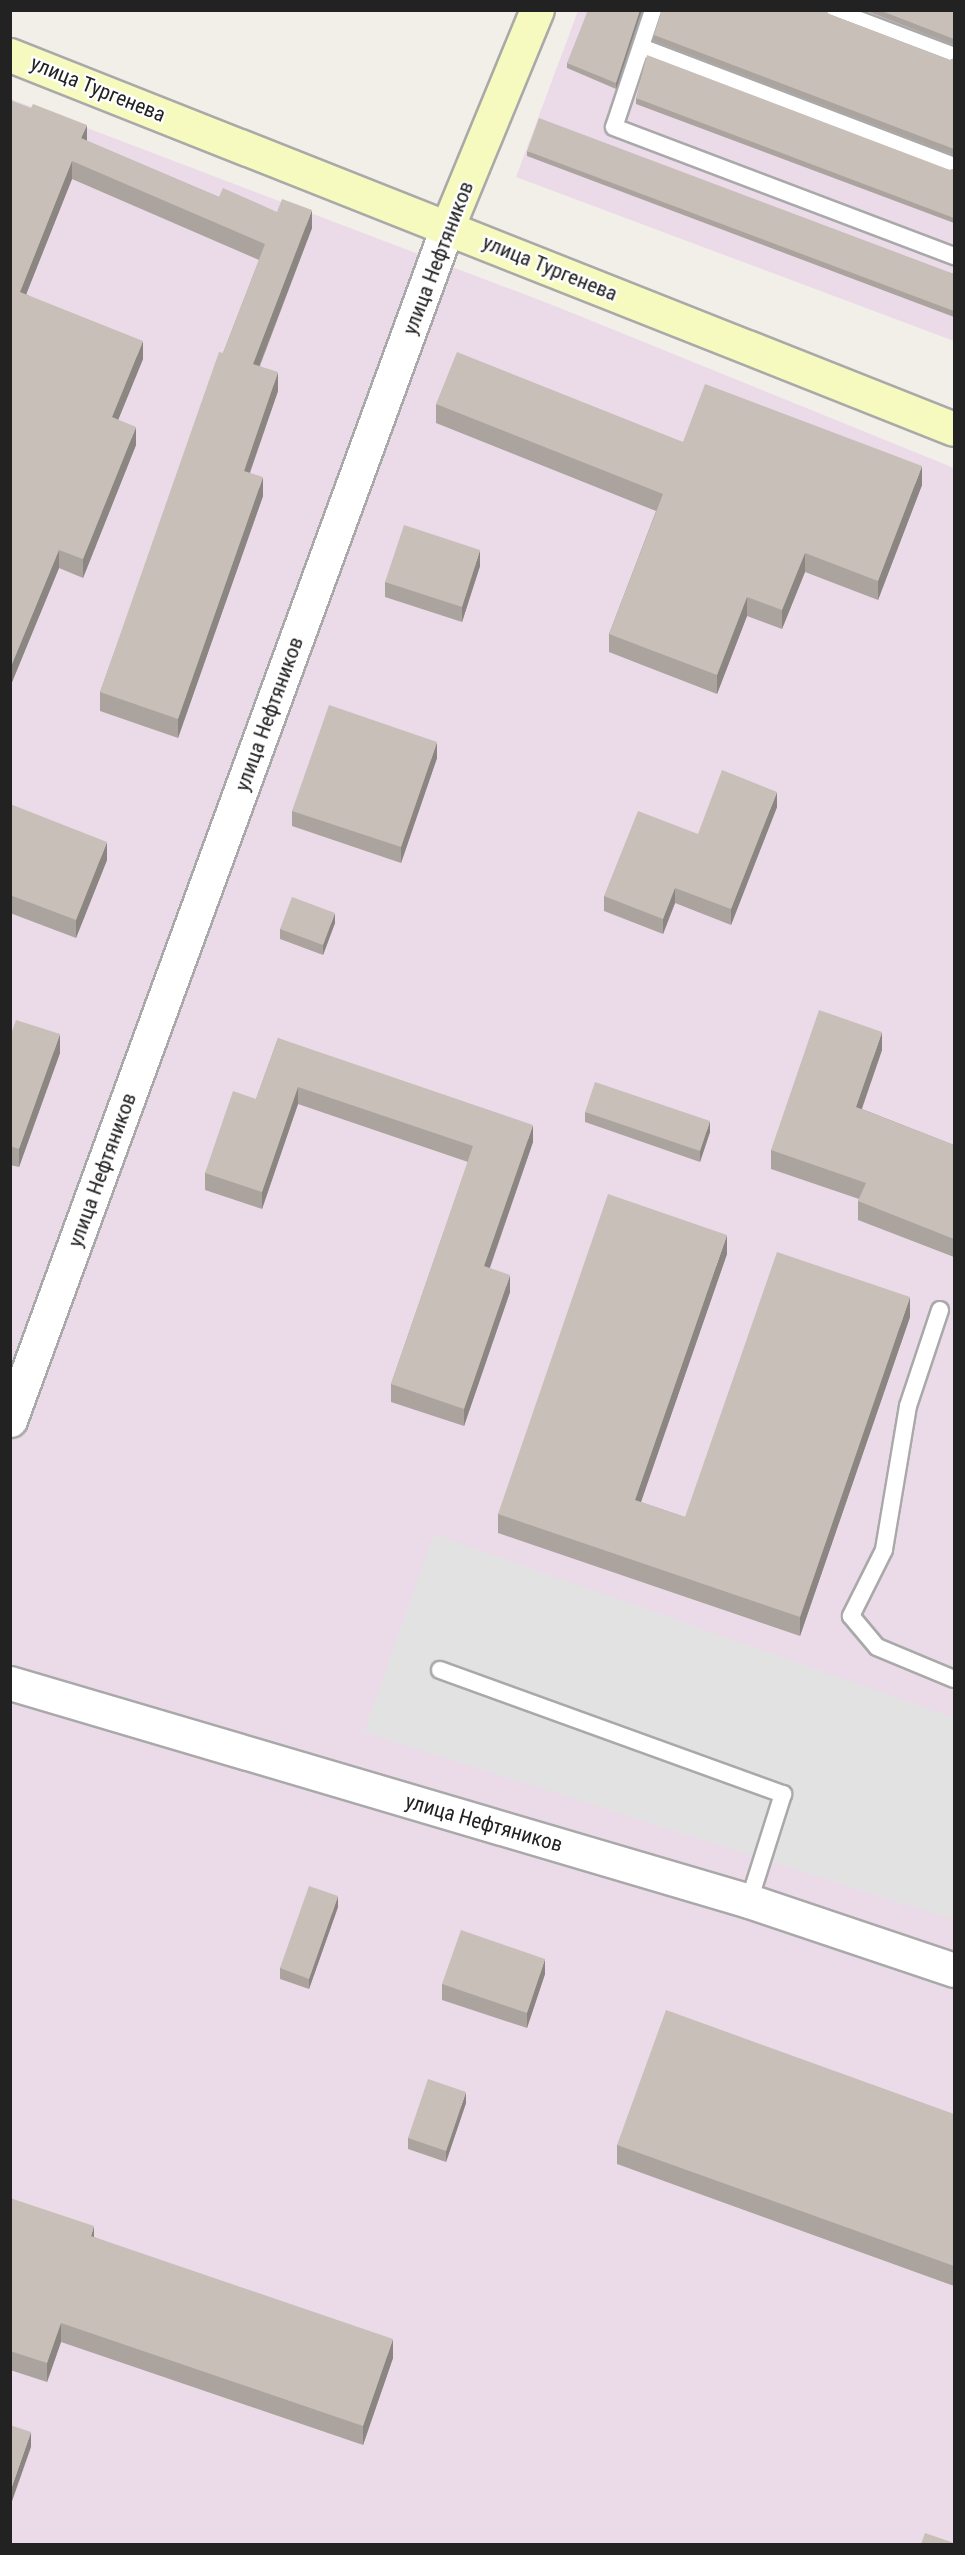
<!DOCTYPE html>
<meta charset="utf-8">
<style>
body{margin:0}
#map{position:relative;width:965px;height:2555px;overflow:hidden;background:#f2efe9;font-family:"Roboto Condensed",sans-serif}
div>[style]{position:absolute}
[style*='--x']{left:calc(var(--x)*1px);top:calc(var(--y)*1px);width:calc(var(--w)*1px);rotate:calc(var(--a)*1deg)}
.industrial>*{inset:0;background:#ebdbe8}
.parking>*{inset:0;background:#e2e2e2}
.roads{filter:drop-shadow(2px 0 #a9a9a9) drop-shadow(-2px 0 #a9a9a9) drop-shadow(0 2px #a9a9a9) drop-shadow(0 -2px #a9a9a9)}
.lane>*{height:16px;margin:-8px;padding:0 8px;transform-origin:8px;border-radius:8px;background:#fff}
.street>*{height:33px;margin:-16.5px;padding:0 16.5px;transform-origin:16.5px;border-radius:16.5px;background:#fff}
.secondary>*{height:33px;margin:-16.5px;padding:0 16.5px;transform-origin:16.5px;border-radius:16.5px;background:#f7fabf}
.wall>*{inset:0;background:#aba49e}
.shaded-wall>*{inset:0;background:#8b8681}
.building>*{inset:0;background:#c7bfb8}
span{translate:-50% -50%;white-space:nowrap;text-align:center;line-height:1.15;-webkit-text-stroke:4.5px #fff;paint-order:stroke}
.street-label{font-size:21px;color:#222}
.frame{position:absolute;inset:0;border:12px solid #222;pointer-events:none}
</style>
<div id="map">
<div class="industrial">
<div style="clip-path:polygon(578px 11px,954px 11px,954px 341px,516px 177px)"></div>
<div style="clip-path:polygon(11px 99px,555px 306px,954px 468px,954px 2544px,11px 2544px)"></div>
</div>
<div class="parking">
<div style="clip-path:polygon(434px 1534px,954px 1718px,954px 1920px,364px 1732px)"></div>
</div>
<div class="roads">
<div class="lane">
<div style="--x:653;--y:10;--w:123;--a:108.4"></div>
<div style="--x:614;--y:127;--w:364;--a:20.8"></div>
<div style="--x:833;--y:10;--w:129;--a:20.8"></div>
<div style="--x:641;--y:47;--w:335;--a:20.8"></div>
<div style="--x:940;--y:1310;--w:101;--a:108.4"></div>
<div style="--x:908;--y:1406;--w:146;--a:99.5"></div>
<div style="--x:884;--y:1550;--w:74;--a:116.6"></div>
<div style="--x:851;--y:1616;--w:40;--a:50"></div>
<div style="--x:877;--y:1647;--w:83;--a:22.6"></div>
<div style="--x:440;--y:1670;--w:365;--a:19.9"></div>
<div style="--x:783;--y:1794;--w:112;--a:107.6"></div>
</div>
<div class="street">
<div style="--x:10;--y:1420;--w:1270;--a:-69.87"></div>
<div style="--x:10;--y:1683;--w:770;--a:16.44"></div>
<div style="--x:749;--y:1901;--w:216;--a:18.6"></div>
</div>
<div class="secondary">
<div style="--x:10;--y:55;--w:1015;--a:21.61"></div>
<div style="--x:447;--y:228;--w:236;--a:-67.6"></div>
</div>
</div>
<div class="wall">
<div style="clip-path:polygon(642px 10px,616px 89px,567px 68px,567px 63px)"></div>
<div style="clip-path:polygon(864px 10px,954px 10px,954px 45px)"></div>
<div style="clip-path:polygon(829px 14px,950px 60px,954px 58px,954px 155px,654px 41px,654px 35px)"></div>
<div style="clip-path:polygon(636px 98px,950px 170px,954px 169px,954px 223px,636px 104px)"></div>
<div style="clip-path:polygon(10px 100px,87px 141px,219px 197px,312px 228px,260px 366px,278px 391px,250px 473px,263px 496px,178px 738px,100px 711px,100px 692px,223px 353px,259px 260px,72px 179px,26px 294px,143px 359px,118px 420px,136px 445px,83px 578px,59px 568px,10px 687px)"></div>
<div style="clip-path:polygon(527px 151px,954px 274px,954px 317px,527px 156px)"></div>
<div style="clip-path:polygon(436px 404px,683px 442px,922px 485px,878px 600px,805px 572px,782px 629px,747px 616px,717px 694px,609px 652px,609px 634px,656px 511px,436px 423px)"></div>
<div style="clip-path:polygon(480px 566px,462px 622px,385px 597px,385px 582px)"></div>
<div style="clip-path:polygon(437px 758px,401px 863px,292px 826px,292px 811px)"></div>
<div style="clip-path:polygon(10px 804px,107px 860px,76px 938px,10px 913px)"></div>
<div style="clip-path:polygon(777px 807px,731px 925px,675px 903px,663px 934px,604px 911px,604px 896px,698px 834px)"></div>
<div style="clip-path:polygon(335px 923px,323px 955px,280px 939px,280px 929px)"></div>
<div style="clip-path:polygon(10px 1037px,60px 1053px,19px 1167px,10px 1165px)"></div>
<div style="clip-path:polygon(278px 1038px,533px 1142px,490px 1268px,510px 1292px,464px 1426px,391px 1402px,391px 1384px,468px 1162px,298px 1104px,262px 1209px,205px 1190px,205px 1173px,256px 1099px)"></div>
<div style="clip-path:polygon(882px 1050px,862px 1109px,954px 1145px,954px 1257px,858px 1220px,858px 1201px,859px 1199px,771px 1169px,771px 1150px)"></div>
<div style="clip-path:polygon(585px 1112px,710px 1132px,700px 1162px,585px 1122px)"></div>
<div style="clip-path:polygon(727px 1254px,641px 1502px,685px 1517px,910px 1317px,800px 1636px,498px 1533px,498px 1514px)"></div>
<div style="clip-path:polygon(338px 1907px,309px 1989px,280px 1979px,280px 1968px)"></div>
<div style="clip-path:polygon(545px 1974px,527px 2028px,442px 2000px,442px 1984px)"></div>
<div style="clip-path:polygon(466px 2103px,446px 2162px,408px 2149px,408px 2138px)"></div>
<div style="clip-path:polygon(954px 2114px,954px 2286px,617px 2164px,617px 2145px)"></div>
<div style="clip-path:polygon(10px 2198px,94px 2237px,393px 2358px,363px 2445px,61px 2342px,47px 2382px,10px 2370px)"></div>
</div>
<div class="shaded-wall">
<div style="clip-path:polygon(640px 10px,642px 10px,616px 89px,616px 83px)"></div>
<div style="clip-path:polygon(87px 125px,87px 144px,81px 138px)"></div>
<div style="clip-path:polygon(72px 161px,72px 179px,20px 310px,20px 292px)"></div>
<div style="clip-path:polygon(312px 210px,312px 228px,253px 382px,253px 364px)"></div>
<div style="clip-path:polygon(143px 341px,143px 359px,112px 435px,112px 417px)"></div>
<div style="clip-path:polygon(278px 372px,278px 391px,244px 489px,244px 471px)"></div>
<div style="clip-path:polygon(136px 427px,136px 445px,83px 578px,83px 559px)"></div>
<div style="clip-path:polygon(922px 466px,922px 485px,878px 600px,878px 581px)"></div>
<div style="clip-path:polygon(263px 477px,263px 496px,178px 738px,178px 719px)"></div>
<div style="clip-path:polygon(59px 550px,59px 568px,10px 687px,10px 669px)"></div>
<div style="clip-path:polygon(480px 550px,480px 566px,462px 622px,462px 607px)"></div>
<div style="clip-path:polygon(805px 553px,805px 572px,782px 629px,782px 610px)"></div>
<div style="clip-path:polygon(747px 597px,747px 616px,717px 694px,717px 675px)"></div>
<div style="clip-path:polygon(437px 742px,437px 758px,401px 863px,401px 847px)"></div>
<div style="clip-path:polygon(777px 792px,777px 807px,731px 925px,731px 909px)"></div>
<div style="clip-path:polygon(107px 842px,107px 860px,76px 938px,76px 920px)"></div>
<div style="clip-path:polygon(675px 888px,675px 903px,663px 934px,663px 919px)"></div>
<div style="clip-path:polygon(335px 913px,335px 923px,323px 955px,323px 945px)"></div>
<div style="clip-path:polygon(882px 1032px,882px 1050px,856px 1125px,856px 1107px)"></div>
<div style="clip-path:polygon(60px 1034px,60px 1053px,19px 1167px,19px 1149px)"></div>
<div style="clip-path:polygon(298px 1087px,298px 1104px,262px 1209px,262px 1192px)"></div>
<div style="clip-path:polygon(710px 1121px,710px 1132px,700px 1162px,700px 1151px)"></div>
<div style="clip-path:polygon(533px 1125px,533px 1142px,484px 1284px,484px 1266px)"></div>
<div style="clip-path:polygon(727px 1235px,727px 1254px,635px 1519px,635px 1500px)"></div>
<div style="clip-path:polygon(510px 1275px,510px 1292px,464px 1426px,464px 1409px)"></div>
<div style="clip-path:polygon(910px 1297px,910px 1317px,800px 1636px,800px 1617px)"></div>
<div style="clip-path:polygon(338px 1896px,338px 1907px,309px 1989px,309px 1979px)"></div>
<div style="clip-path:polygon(545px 1959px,545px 1974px,527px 2028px,527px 2013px)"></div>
<div style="clip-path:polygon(466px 2092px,466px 2103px,446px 2162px,446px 2151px)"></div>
<div style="clip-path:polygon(94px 2226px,94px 2245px,91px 2236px)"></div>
<div style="clip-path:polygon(61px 2323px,61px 2342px,47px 2382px,47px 2363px)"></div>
<div style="clip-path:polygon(393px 2339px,393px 2358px,363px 2445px,363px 2426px)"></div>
<div style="clip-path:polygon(31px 2432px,31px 2447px,10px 2507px,10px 2492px)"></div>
</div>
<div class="building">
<div style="clip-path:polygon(588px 10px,640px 10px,616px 83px,567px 63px)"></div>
<div style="clip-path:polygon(662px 10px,826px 10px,829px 14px,950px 60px,954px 58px,954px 149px,654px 35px)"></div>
<div style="clip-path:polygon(879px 10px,954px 10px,954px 39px)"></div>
<div style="clip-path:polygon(647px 55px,950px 170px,954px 169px,954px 218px,636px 98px)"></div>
<div style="clip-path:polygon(10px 100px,31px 108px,33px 104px,87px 125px,81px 138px,219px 197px,223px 188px,277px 212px,282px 199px,312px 210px,253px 364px,278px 372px,244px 471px,263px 477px,178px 719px,100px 692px,219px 352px,223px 353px,265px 244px,72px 161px,20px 292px,143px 341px,112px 417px,136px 427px,83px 559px,59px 550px,10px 669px)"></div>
<div style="clip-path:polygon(539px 118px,954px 274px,954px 311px,527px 151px)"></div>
<div style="clip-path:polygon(457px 352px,683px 442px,705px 384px,922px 466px,878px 581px,805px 553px,782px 610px,747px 597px,717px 675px,609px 634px,663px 494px,436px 404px)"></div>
<div style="clip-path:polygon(404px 525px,480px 550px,462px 607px,385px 582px)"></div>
<div style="clip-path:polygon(329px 705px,437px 742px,401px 847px,292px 811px)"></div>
<div style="clip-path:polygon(722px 770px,777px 792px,731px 909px,675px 888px,663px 919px,604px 896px,638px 811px,698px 834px)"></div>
<div style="clip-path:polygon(10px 804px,107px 842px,76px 920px,10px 895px)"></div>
<div style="clip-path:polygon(292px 897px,335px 913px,323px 945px,280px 929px)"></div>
<div style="clip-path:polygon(819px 1010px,882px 1032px,856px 1107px,954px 1145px,954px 1239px,858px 1201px,866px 1183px,771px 1150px)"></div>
<div style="clip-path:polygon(16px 1020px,60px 1034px,19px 1149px,10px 1146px,10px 1037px)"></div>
<div style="clip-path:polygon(278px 1038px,533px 1125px,484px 1266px,510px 1275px,464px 1409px,391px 1384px,473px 1146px,298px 1087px,262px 1192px,205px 1173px,233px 1091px,256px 1099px)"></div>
<div style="clip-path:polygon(595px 1082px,710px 1121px,700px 1151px,585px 1112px)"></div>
<div style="clip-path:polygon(608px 1194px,727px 1235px,635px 1500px,685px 1517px,777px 1252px,910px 1297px,800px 1617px,498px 1514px)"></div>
<div style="clip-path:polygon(309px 1886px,338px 1896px,309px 1979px,280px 1968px)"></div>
<div style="clip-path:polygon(461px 1930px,545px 1959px,527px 2013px,442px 1984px)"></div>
<div style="clip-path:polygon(666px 2010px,954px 2114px,954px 2266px,617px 2145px)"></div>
<div style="clip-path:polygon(428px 2079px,466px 2092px,446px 2151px,408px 2138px)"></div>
<div style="clip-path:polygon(10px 2198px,94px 2226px,91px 2236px,393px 2339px,363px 2426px,61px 2323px,47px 2363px,10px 2351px)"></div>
<div style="clip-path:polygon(10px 2425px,31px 2432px,10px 2492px)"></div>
<div style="clip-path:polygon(925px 2533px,954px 2543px,954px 2544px,921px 2544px)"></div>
</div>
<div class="street-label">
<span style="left:98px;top:89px;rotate:22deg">улица Тургенева</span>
<span style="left:438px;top:258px;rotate:-69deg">улица Нефтяников</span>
<span style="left:550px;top:268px;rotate:22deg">улица Тургенева</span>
<span style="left:269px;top:714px;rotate:-70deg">улица Нефтяников</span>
<span style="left:102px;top:1170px;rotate:-70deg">улица Нефтяников</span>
<span style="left:484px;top:1823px;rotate:16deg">улица Нефтяников</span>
</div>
<div class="frame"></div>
</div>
